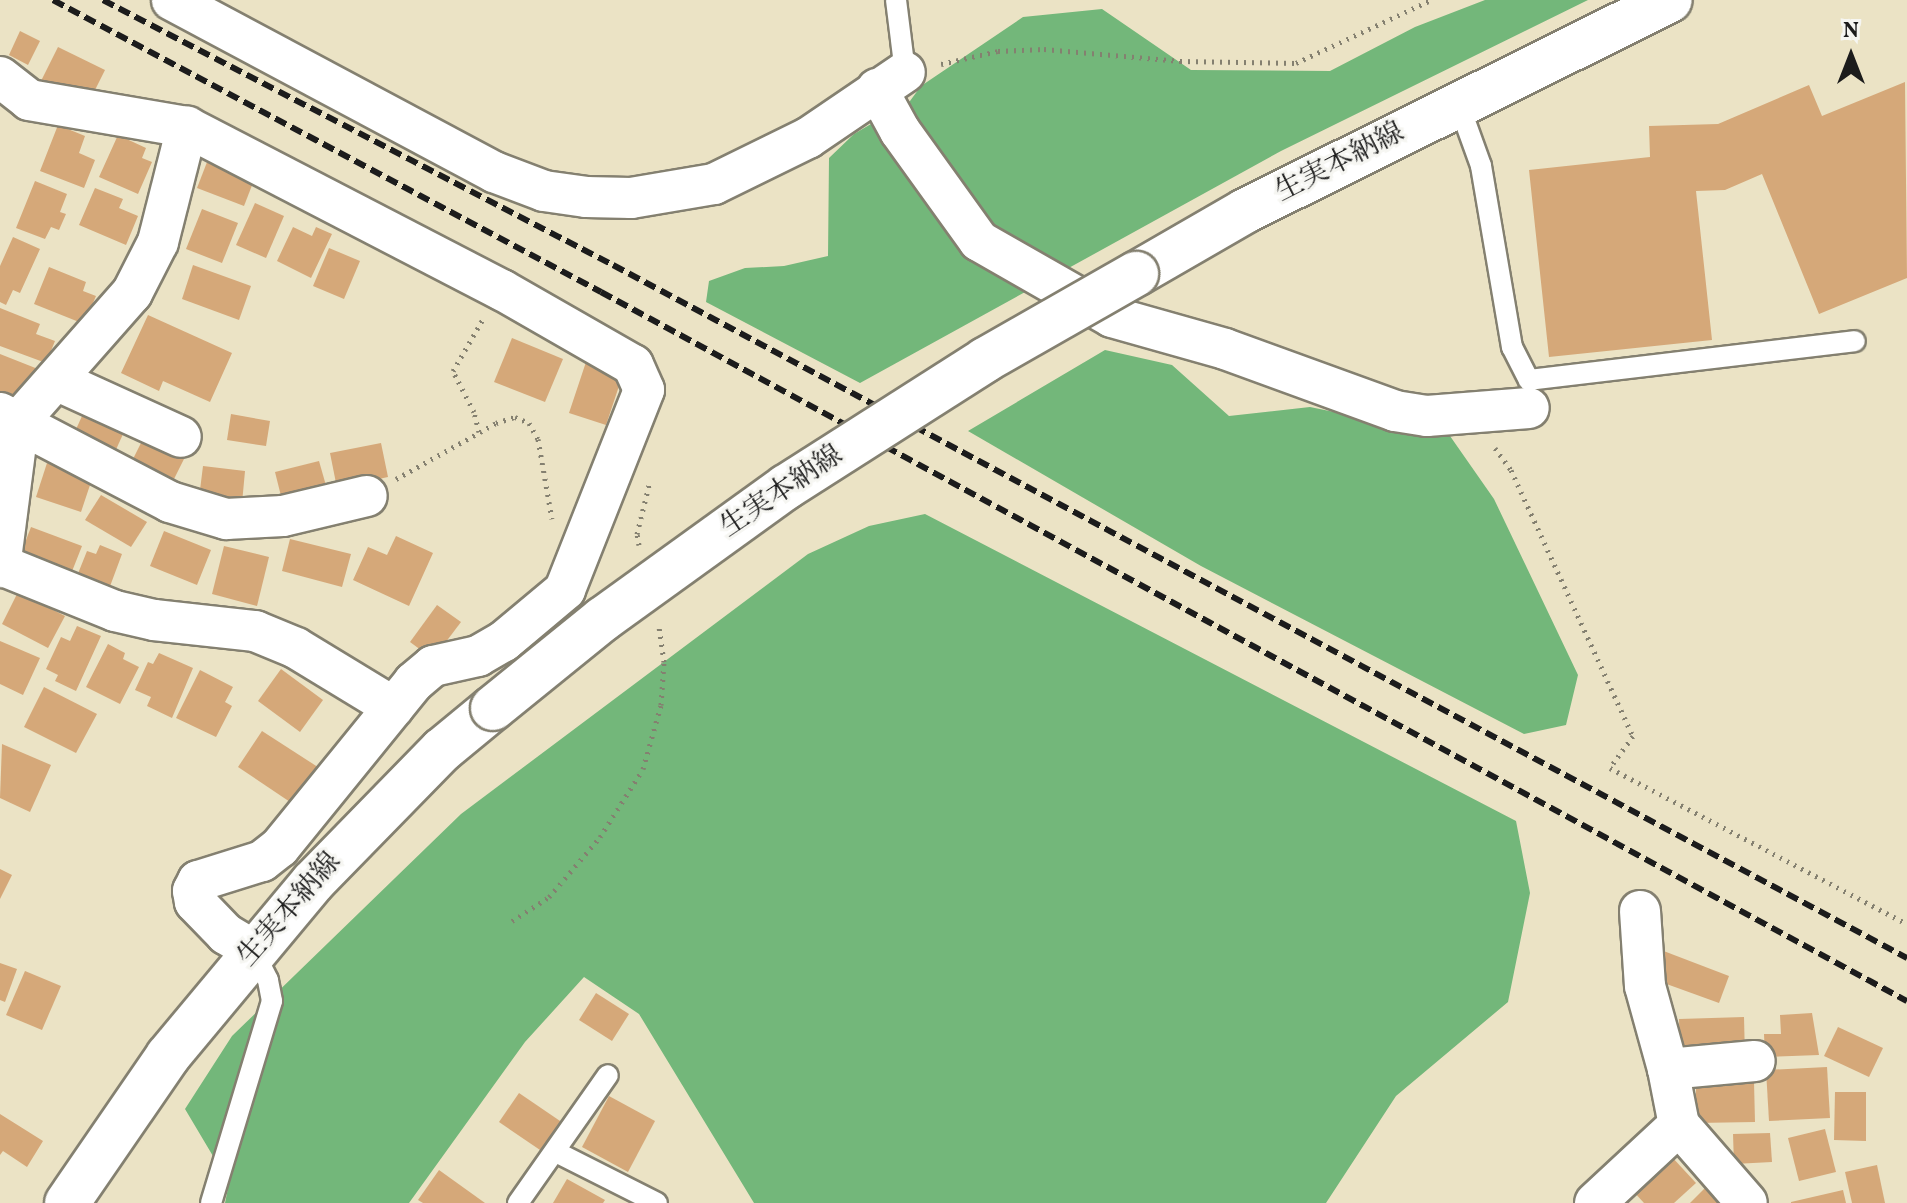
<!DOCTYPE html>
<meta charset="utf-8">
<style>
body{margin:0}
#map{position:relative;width:1907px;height:1203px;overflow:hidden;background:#ebe3c5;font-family:Vollkorn,"Noto Serif JP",serif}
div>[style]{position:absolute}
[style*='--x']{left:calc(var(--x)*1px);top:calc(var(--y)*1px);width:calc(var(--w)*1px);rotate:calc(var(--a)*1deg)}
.forest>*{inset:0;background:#73b77a}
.building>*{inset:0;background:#d5a879}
.path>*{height:5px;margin-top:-2.5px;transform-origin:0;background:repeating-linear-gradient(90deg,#848070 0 2px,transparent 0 8px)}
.roads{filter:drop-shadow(2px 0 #848070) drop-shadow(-2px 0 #848070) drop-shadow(0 2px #848070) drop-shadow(0 -2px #848070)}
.service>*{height:20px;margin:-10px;padding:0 10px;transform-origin:10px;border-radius:10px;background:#fff}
.minor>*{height:40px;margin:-20px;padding:0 20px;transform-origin:20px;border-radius:20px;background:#fff}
.primary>*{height:44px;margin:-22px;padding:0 22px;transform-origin:22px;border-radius:22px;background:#fff}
.rail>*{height:6px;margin-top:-3px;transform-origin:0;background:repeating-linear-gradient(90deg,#1c1c1c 0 12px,transparent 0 18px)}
.bridges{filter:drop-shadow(2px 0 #848070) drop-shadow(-2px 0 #848070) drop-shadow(0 2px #848070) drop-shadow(0 -2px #848070)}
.primary-bridge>*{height:44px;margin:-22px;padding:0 22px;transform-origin:22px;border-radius:22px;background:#fff}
span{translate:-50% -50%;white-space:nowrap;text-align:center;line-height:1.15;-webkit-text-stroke:6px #f6f6f2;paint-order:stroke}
.street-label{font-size:28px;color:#1c1c1c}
.north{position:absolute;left:1811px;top:16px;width:80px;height:80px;-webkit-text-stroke:6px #f6f6f2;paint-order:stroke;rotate:0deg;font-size:22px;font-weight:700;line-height:32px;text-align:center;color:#1c1c1c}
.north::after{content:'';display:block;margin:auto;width:28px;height:36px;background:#1c1c1c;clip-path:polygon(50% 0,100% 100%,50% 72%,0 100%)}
</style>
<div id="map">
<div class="forest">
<div style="clip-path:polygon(1485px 0,1588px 0,1281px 151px,860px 383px,706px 302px,709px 281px,745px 268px,784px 266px,828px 256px,829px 158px,854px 134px,910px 101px,921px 86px,1023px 17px,1102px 9px,1191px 70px,1330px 71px,1415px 27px)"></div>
<div style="clip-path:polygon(1105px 350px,1172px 365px,1229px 416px,1310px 407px,1450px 436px,1494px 499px,1578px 675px,1566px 725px,1524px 734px,1201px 566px,968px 431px)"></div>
<div style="clip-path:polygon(925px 514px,1516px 821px,1530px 893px,1508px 1002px,1396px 1096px,1326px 1203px,754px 1203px,639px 1014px,584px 977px,525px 1042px,409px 1203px,225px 1203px,229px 1183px,185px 1109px,232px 1036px,461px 814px,808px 554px,869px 526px)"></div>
</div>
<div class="building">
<div style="clip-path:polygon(20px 31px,40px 41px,28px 65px,9px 55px)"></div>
<div style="clip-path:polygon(58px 47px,105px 70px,87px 106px,40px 83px)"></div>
<div style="clip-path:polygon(1905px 82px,1907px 278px,1819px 314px,1762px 174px,1725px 190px,1696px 191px,1712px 340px,1549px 357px,1529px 170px,1650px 157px,1649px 126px,1718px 124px,1809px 85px,1822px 116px)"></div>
<div style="clip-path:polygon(58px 125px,85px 136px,79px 153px,95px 160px,84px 188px,40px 171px)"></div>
<div style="clip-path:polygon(118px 135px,146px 148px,142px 158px,152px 162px,138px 194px,99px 177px)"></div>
<div style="clip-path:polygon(209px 157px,256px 175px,244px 206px,197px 188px)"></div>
<div style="clip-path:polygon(35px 181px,67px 194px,60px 212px,66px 214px,59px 230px,51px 227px,45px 239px,16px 228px)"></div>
<div style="clip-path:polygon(95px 188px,123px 199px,119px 208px,138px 216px,126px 245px,79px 225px)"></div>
<div style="clip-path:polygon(255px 203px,284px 216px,266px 258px,236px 245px)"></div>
<div style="clip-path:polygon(202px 209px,238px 223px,222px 263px,186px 249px)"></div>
<div style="clip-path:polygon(293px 227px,312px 236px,316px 227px,332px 234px,311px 278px,277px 261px)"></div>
<div style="clip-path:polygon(13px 237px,40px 249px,20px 293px,13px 290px,6px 305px,0 302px,0 266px)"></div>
<div style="clip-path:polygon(329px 248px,360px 261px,344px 299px,313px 286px)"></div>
<div style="clip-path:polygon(193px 265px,251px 286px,239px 320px,182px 299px)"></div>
<div style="clip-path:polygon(49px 267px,86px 282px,83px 291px,96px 296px,84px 324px,34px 304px)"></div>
<div style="clip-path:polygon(0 308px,40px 324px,36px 334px,55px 341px,46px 363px,0 346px)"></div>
<div style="clip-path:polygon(148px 315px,232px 353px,210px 402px,163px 381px,159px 391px,121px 373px)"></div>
<div style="clip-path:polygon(512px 338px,563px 359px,545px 402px,494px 382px)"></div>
<div style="clip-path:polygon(0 354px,43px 371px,22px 404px,0 395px)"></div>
<div style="clip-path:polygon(586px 362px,623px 374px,606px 425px,569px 413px)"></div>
<div style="clip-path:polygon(87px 405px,128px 423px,114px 454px,73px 436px)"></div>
<div style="clip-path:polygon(231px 414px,270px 421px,266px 446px,227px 440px)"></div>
<div style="clip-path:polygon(146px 433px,187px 453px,171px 485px,130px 465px)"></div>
<div style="clip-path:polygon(381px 443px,388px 477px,337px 488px,330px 453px)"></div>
<div style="clip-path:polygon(319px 461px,327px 489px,282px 500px,275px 472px)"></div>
<div style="clip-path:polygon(47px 463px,92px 479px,81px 512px,36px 497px)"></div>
<div style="clip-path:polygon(203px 466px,245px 471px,242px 503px,199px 498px)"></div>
<div style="clip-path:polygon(101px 495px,147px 522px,131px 547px,85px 520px)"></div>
<div style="clip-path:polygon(31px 527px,82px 546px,69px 579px,18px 561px)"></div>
<div style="clip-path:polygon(164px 531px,211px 550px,197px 585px,150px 566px)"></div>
<div style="clip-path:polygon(396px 536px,433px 553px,409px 606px,353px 580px,368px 547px,387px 555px)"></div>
<div style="clip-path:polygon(290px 539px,351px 554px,342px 587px,282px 571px)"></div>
<div style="clip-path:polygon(100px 545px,122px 554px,109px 589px,77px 576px,87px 551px,96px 554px)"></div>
<div style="clip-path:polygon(224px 546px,269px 557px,257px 606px,212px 594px)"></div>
<div style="clip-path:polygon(18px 592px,65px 616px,48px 648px,2px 624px)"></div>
<div style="clip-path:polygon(437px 605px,461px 622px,433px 659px,410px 642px)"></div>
<div style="clip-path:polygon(77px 626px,101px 636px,76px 691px,55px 681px,58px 675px,46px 669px,61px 637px,70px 641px)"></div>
<div style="clip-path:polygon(0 641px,40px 658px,23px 695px,0 684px)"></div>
<div style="clip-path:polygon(108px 644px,125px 653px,123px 659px,139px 667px,120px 704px,86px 687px)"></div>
<div style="clip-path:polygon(159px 653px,193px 668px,172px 718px,147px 706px,151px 697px,135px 690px,148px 662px,153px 664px)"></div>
<div style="clip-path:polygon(281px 669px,323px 700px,300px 732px,258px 701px)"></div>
<div style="clip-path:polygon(200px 670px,233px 687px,225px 702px,232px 706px,216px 737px,176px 718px)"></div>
<div style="clip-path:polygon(44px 687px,97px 714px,76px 753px,24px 727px)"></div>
<div style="clip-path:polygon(262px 731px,324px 771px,299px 808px,238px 767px)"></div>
<div style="clip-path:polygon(2px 744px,51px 765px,30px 812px,0 798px)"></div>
<div style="clip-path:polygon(0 869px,12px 875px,0 899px)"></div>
<div style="clip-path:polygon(1661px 950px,1729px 976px,1719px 1003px,1650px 978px)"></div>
<div style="clip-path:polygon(0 963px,17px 969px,5px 1002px,0 1000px)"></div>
<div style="clip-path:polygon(25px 971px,61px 986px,42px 1030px,6px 1015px)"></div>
<div style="clip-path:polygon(596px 993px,629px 1014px,612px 1041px,579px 1020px)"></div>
<div style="clip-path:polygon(1812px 1013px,1819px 1055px,1765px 1057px,1764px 1034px,1781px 1034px,1780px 1015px)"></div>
<div style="clip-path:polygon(1744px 1017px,1745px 1058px,1680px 1060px,1679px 1019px)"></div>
<div style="clip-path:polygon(1838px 1027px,1883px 1048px,1869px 1077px,1824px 1056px)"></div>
<div style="clip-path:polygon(1827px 1067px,1830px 1118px,1769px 1121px,1766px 1070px)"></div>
<div style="clip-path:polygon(1696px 1082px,1754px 1082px,1755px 1122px,1696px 1123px)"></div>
<div style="clip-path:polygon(1835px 1092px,1866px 1092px,1866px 1141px,1834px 1140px)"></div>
<div style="clip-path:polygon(519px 1093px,563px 1123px,543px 1152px,499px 1122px)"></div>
<div style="clip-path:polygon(609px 1096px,655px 1121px,628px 1172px,582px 1147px)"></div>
<div style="clip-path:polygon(0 1114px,43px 1141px,27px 1167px,3px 1151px,0 1155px)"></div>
<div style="clip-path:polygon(1825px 1129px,1836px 1172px,1799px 1181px,1788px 1138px)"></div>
<div style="clip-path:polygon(1770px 1133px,1772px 1162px,1734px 1164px,1733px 1134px)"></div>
<div style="clip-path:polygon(1671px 1156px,1696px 1183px,1674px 1203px,1644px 1203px,1633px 1191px)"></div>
<div style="clip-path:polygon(1877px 1165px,1885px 1203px,1852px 1203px,1845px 1172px)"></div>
<div style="clip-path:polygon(439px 1170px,485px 1203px,423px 1203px,418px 1200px)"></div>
<div style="clip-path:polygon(567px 1179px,605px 1200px,603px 1203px,553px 1203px)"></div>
<div style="clip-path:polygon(1705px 1188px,1720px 1203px,1690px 1203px)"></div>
<div style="clip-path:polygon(1843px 1190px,1846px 1203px,1791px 1203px,1791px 1202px)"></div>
</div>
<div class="path">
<div style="--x:941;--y:64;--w:58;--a:-12.8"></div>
<div style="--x:998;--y:51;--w:46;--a:-2.5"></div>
<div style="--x:1044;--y:49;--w:137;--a:5"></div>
<div style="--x:1180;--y:61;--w:116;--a:1"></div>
<div style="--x:1296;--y:63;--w:149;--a:-25"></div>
<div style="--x:479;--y:432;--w:21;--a:-104"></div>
<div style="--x:474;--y:412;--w:46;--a:-117.1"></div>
<div style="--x:453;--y:371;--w:60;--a:-60"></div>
<div style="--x:1495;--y:448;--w:27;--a:54"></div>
<div style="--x:1511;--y:470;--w:293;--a:65.4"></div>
<div style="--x:1633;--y:736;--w:39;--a:126"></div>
<div style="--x:1610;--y:768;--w:335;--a:27.7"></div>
<div style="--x:396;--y:479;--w:115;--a:-29.2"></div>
<div style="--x:496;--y:423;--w:20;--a:-18"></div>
<div style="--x:515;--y:417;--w:15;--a:23"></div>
<div style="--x:529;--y:423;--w:18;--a:61"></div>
<div style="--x:538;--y:439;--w:81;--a:80.1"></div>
<div style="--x:639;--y:545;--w:11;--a:-100"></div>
<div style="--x:637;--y:534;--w:55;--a:-76.2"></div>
<div style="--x:512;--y:921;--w:44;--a:-33"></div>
<div style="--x:549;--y:897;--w:79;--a:-49.6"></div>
<div style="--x:600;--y:837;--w:80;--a:-57.7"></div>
<div style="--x:643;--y:769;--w:66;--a:-74.3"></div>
<div style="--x:661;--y:705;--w:43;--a:-86"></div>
<div style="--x:664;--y:662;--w:37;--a:-98"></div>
</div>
<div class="roads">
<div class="service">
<div style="--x:896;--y:0;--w:73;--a:82.9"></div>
<div style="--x:1458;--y:102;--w:68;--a:70.2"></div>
<div style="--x:1481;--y:166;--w:184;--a:80.3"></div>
<div style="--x:1512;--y:347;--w:37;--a:63"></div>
<div style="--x:1529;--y:380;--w:328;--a:-6.8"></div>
<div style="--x:556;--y:1152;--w:113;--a:26.8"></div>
<div style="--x:211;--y:1203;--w:211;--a:-73.2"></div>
<div style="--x:272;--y:1001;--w:21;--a:-101"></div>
<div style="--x:268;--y:980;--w:31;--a:-117"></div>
<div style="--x:518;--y:1203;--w:156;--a:-54.9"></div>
</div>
<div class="minor">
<div style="--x:172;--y:0;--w:365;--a:28.1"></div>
<div style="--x:494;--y:172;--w:53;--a:20.8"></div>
<div style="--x:544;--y:191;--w:42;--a:8.1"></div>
<div style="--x:586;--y:197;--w:45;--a:1.3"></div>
<div style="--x:631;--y:198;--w:84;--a:-9.6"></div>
<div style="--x:714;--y:184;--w:105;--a:-26.1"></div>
<div style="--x:808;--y:138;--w:117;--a:-34.2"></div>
<div style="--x:0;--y:77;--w:37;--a:38"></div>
<div style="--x:29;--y:100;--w:160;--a:9.7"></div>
<div style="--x:187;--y:127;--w:355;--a:27.4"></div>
<div style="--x:502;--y:290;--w:151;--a:29.8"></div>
<div style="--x:633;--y:365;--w:27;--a:66"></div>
<div style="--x:644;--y:390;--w:215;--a:111.6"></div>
<div style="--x:565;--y:590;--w:80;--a:140.1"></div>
<div style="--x:504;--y:641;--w:30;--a:150"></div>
<div style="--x:478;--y:656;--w:46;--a:167.5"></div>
<div style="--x:433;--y:666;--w:25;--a:140"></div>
<div style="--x:414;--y:682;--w:213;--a:129.1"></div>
<div style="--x:280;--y:847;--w:23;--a:142"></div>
<div style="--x:262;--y:861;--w:67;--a:162.6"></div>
<div style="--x:198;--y:881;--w:11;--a:117"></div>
<div style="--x:193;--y:891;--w:11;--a:80"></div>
<div style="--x:195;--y:902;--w:45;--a:45.9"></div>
<div style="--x:226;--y:934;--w:33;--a:31"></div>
<div style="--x:877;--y:89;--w:48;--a:61.3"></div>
<div style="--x:900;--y:131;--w:135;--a:54.3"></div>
<div style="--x:979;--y:241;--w:153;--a:29.7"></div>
<div style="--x:1112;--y:317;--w:117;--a:15.8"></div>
<div style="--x:1225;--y:349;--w:181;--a:20"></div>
<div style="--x:1395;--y:411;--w:32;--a:9"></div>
<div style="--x:1427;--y:416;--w:102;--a:-4.5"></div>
<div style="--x:56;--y:380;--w:137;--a:24.5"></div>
<div style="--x:0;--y:413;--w:192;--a:27.6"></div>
<div style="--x:170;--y:502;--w:59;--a:16.9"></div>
<div style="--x:226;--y:519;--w:57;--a:-3"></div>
<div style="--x:283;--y:516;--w:86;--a:-13.4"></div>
<div style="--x:1;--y:565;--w:123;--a:22"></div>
<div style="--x:115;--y:611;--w:40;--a:13"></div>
<div style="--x:154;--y:620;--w:102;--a:6.2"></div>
<div style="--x:255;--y:631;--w:44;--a:22.5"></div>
<div style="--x:296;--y:648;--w:114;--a:31.3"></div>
<div style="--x:0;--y:567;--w:147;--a:-82.6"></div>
<div style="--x:19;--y:421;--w:171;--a:-48.6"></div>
<div style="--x:132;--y:293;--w:57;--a:-63"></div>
<div style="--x:158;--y:242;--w:119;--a:-75.8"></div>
<div style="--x:1640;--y:911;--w:75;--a:86.2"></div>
<div style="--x:1645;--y:986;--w:86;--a:74.5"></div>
<div style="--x:1668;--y:1069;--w:57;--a:78.9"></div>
<div style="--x:1679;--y:1125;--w:103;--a:48.9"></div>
<div style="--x:1668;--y:1069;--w:87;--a:-5.3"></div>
<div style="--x:1595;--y:1203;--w:115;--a:-42.9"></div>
</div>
<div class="primary">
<div style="--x:1136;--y:274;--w:126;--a:-30"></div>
<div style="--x:1245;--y:211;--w:474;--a:-26.4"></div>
<div style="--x:67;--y:1203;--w:178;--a:-55.5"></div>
<div style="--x:168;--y:1056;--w:226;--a:-50.2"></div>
<div style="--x:313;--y:882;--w:185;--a:-45.7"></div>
<div style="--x:442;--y:750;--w:66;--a:-39.5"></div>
</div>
</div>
<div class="rail">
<div style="--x:53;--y:0;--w:621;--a:28.05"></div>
<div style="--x:601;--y:292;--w:1486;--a:28.5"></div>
<div style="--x:103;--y:0;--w:575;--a:27.46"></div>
<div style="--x:613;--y:265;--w:1468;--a:28.17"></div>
</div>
<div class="bridges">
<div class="primary-bridge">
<div style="--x:493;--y:708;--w:141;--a:-39"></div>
<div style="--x:603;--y:619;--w:226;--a:-35.8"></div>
<div style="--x:786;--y:487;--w:236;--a:-32.5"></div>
<div style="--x:985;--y:360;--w:174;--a:-29.7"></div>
</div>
</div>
<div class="street-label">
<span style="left:1340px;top:163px;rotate:-27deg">生実本納線</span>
<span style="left:782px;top:492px;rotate:-34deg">生実本納線</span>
<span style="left:290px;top:910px;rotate:-49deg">生実本納線</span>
</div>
<div class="north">N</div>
</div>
